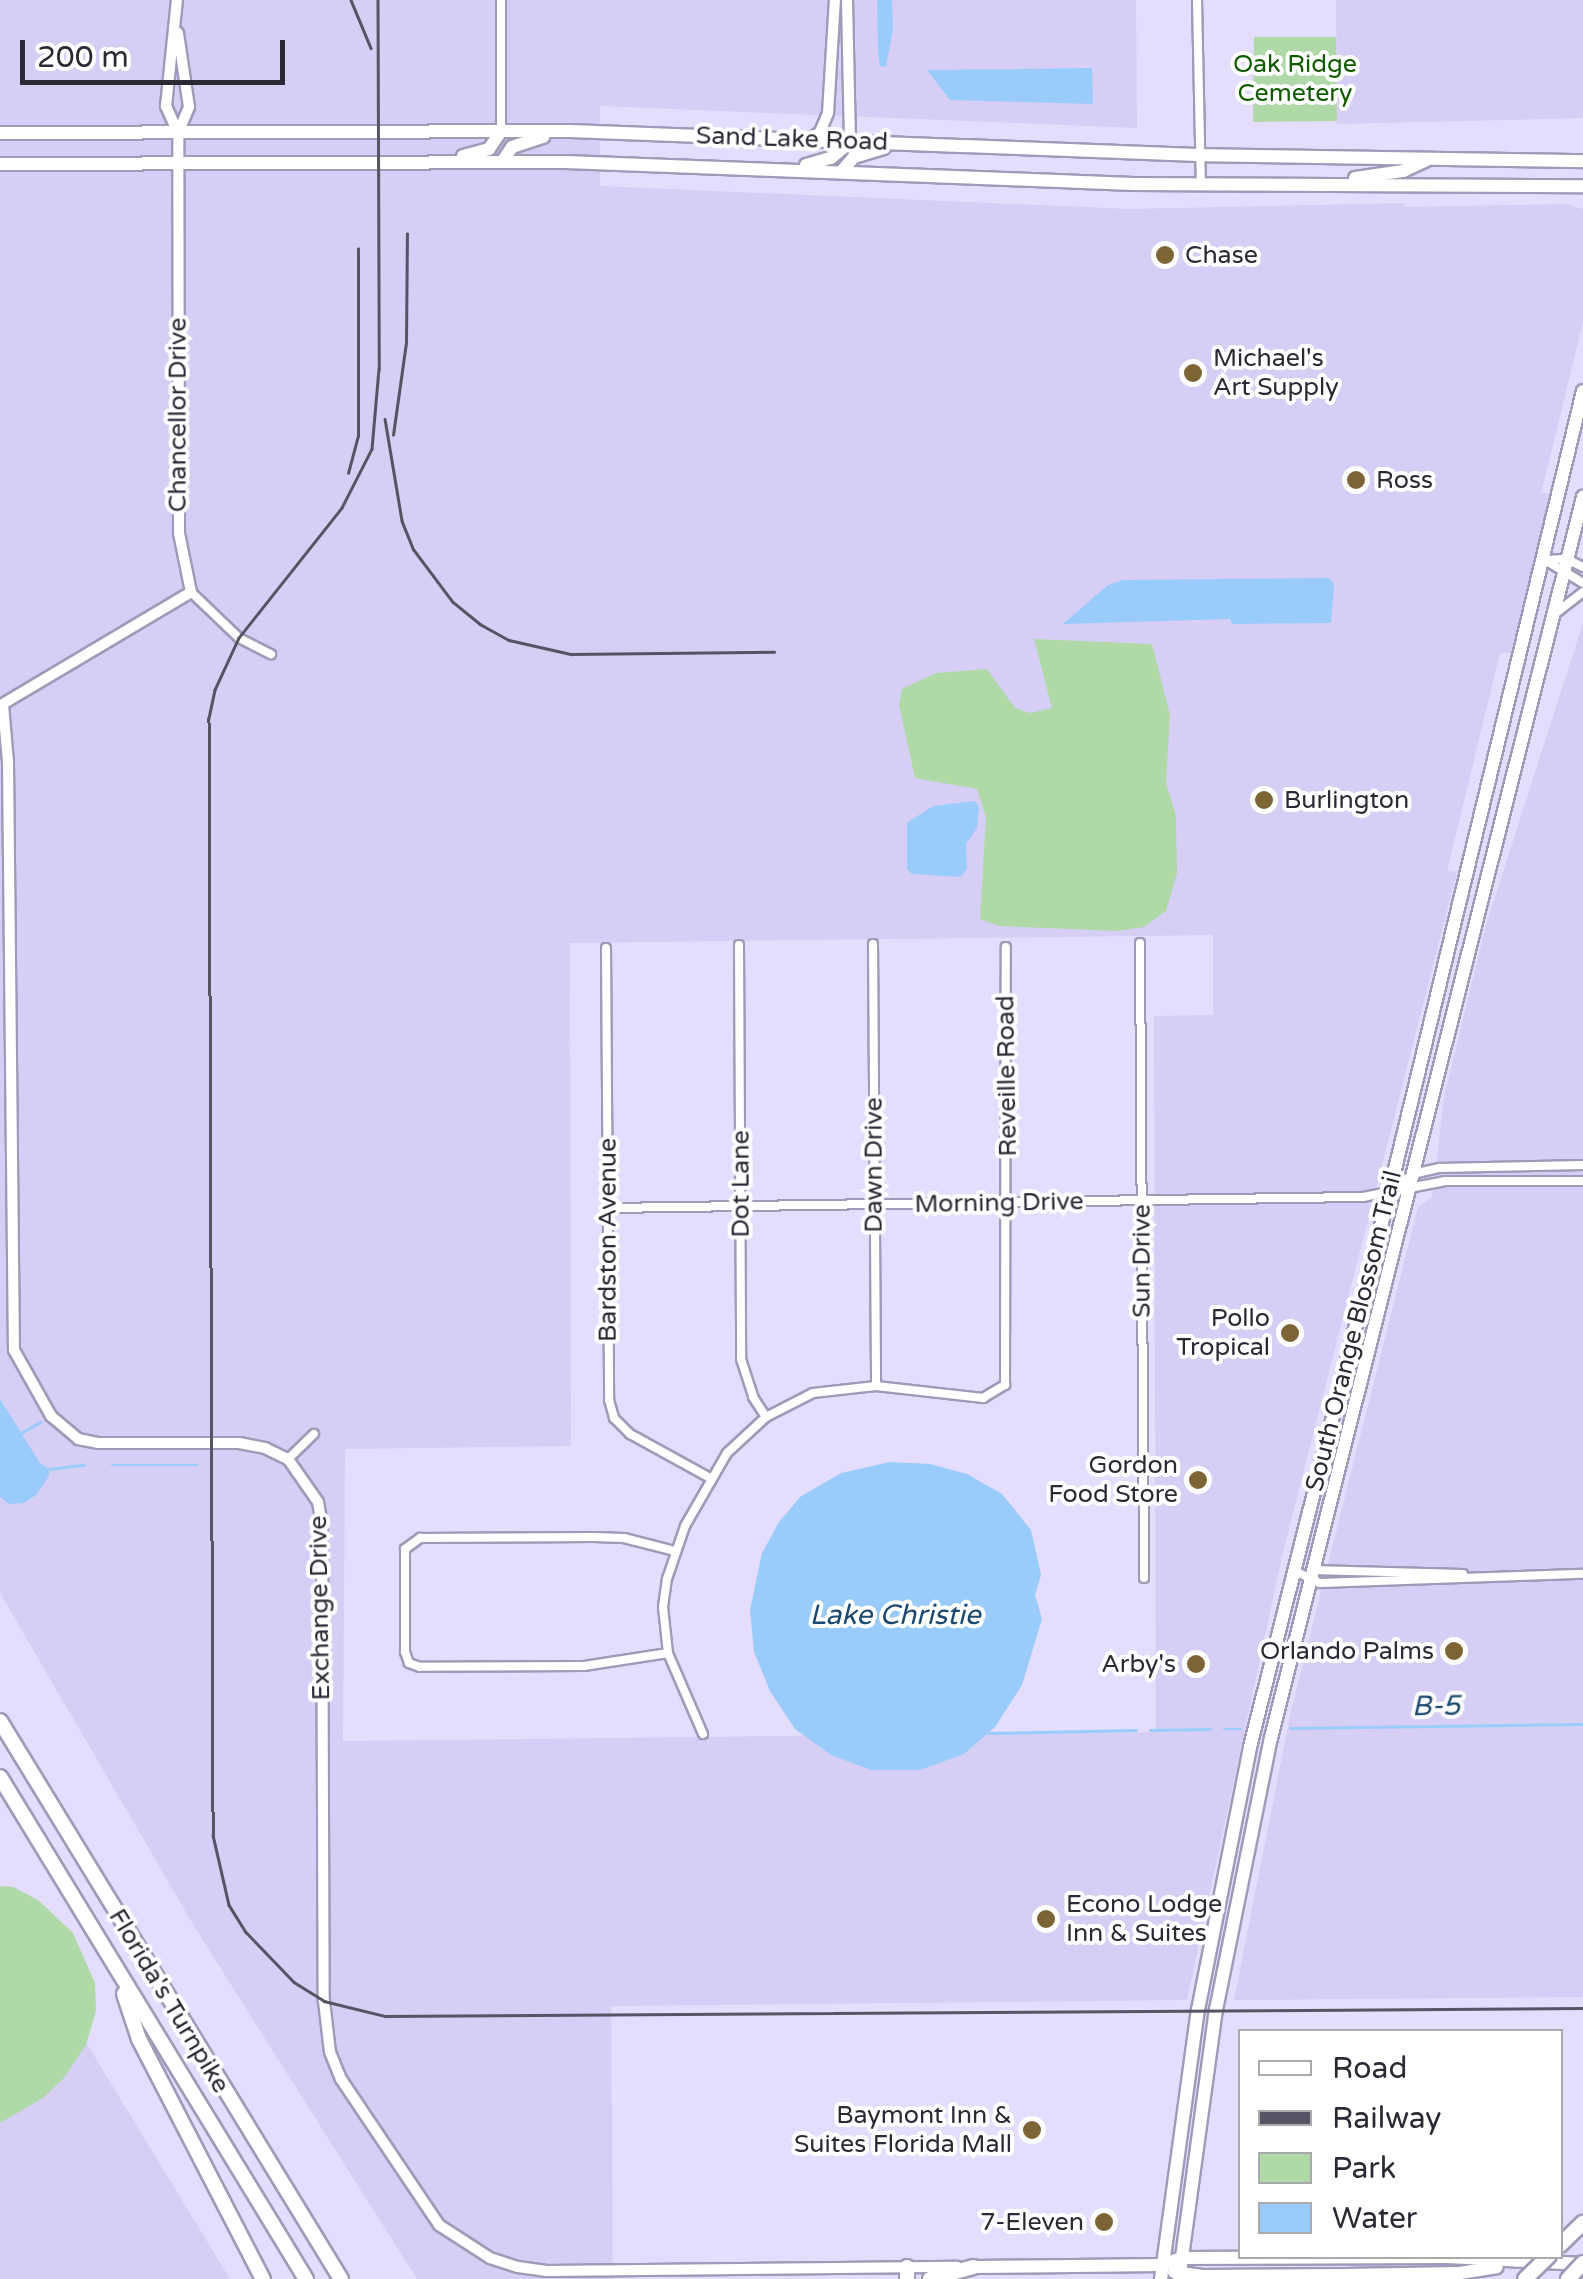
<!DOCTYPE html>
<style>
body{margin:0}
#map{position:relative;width:1583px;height:2279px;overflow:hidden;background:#e4ddfd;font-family:"Varela Round",sans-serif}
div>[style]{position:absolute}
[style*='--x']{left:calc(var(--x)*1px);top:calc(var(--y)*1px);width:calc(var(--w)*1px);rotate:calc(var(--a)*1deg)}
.built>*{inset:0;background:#d6cef4}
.green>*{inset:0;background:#afdaa7}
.water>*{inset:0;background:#9accfb}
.stream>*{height:2.5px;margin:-1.25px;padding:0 1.25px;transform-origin:1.25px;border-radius:1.25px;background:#9accfb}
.roads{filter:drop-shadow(2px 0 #a09ab8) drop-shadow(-2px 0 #a09ab8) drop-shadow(0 2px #a09ab8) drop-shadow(0 -2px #a09ab8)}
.minor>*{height:8px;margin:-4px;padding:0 4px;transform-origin:4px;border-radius:4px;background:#fff}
.tertiary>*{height:10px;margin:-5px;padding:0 5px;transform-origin:5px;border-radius:5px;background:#fff}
.primary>*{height:12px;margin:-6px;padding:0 6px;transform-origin:6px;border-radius:6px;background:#fff}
.motorway>*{height:14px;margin:-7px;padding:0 7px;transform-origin:7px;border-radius:7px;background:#fff}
.rail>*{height:2.5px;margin:-1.25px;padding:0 1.25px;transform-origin:1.25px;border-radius:1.25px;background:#575364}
.bridges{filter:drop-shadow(2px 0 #a09ab8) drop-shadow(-2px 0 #a09ab8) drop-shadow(0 2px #a09ab8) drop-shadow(0 -2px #a09ab8)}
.motorway-bridge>*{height:14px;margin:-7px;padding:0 7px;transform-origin:7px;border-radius:7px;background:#fff}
.dots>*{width:28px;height:28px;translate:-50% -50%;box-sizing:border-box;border:5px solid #fff;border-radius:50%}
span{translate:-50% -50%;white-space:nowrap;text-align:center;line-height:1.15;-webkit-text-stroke:8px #fff;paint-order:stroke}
.park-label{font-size:25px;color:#105a00}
.street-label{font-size:25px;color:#2c2935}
.poi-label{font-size:25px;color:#2c2935}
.left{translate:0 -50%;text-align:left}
.right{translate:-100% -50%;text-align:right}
.water-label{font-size:28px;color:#1a486e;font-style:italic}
.legend{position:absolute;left:1238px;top:2029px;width:325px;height:230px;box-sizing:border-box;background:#fff;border:2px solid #aba9ae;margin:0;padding:12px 18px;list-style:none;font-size:30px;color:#2c2935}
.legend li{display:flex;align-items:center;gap:20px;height:50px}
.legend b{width:50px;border:2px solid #aba9ae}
.scale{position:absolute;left:20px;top:40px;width:265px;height:45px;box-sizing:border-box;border:5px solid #2c2935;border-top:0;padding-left:12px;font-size:30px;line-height:35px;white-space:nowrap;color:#2c2935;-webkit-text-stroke:8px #fff;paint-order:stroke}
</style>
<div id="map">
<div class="built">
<div style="clip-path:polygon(evenodd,0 0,1136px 0,1137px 128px,600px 106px,600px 186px,1129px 209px,1404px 203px,1405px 207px,1566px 204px,1583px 209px,1583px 323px,1541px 493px,1551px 494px,1511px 653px,1500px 653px,1447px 871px,1457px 872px,1282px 1556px,1187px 2000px,611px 2006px,613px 2279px,417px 2279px,197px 1931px,0 1593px,0 0,1213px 935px,1213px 1015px,1154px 1016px,1156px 1732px,343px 1741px,345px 1449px,571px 1446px,570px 943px,1213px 935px)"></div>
<div style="clip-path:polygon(1336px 0,1583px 0,1583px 118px,1337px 124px)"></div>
<div style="clip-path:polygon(1583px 623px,1583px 1997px,1234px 2000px,1291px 1711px,1418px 1207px,1432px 1197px,1444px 1097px,1486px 925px)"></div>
<div style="clip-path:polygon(0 1901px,230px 2279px,0 2279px)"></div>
</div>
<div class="green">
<div style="clip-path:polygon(1254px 37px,1336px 37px,1337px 121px,1253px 122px)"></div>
<div style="clip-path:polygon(1034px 639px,1152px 644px,1170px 715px,1166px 783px,1176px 816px,1177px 873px,1166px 911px,1144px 927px,1117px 931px,999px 926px,980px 919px,986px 817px,977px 789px,915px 778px,899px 705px,902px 689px,936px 673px,987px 669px,1015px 708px,1030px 713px,1052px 708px)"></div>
<div style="clip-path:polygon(0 1886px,13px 1887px,38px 1900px,73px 1933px,95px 1983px,96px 2011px,86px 2045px,64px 2078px,43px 2098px,0 2123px)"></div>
</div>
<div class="water">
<div style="clip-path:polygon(877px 0,892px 0,893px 29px,886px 67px,880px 66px,878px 51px)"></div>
<div style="clip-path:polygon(1092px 68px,1093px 104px,950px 100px,927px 70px)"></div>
<div style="clip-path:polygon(1330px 578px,1334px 585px,1331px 623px,1232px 624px,1230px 619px,1063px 624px,1108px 585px,1123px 580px)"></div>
<div style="clip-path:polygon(975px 801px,979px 807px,977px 828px,966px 844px,967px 869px,960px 877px,912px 874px,907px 869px,907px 823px,933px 806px)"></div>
<div style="clip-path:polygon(0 1399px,40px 1463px,49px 1469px,49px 1476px,36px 1495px,24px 1503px,9px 1504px,0 1497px)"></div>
<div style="clip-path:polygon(890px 1462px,930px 1464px,967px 1474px,1002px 1494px,1031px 1530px,1041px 1575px,1035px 1595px,1042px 1619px,1022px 1685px,995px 1727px,964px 1754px,920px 1770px,871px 1770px,831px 1755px,795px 1729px,770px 1691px,754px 1652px,750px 1610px,762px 1553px,779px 1522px,800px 1497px,841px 1473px)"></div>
</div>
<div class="stream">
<div style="--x:21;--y:1433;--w:22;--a:-30"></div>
<div style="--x:112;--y:1465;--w:85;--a:0"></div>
<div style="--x:49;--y:1469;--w:35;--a:-7"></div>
<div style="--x:1290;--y:1728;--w:293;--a:-0.8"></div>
<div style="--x:1224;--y:1729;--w:17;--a:0"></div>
<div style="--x:1150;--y:1730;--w:60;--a:-1"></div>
<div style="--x:989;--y:1733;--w:147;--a:-1.2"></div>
</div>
<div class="roads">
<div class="minor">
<div style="--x:501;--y:0;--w:130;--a:90"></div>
<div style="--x:1197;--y:0;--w:185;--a:88.8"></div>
<div style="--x:1545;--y:560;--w:44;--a:31.2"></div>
<div style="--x:1545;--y:560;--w:22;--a:-3"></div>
<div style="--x:1567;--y:559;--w:18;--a:27"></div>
<div style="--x:191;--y:592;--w:66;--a:43.8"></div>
<div style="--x:239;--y:638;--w:36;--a:27"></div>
<div style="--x:1556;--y:613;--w:34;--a:-38"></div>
<div style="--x:1140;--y:943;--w:635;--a:89.64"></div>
<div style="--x:873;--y:944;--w:442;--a:89.6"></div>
<div style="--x:739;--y:945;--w:414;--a:89.7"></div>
<div style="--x:741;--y:1359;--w:40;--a:72"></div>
<div style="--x:753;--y:1397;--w:24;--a:57"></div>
<div style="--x:606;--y:948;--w:452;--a:89.6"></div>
<div style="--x:609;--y:1400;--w:19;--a:74"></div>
<div style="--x:614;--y:1418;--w:23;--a:45"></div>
<div style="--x:630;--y:1434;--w:91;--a:28.8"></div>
<div style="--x:1392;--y:1191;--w:27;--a:-39"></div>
<div style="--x:1413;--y:1174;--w:27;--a:-13"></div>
<div style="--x:1439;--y:1168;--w:144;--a:-1.2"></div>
<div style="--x:609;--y:1208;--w:754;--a:-0.84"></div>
<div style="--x:1363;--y:1197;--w:84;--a:-11"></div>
<div style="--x:1445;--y:1181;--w:138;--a:0"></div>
<div style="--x:288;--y:1459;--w:36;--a:-44"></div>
<div style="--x:1293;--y:1570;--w:30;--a:26"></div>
<div style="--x:1320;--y:1583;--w:263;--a:-2"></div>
<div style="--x:1312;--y:1570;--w:151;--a:1.5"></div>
<div style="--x:668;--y:1653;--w:85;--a:171.2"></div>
<div style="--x:584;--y:1666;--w:164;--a:179.7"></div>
<div style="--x:420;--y:1667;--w:12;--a:-160"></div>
<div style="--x:409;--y:1663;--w:12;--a:-110"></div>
<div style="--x:405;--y:1652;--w:103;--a:-90"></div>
<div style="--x:405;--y:1549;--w:19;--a:-36"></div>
<div style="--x:420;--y:1538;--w:174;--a:-0.3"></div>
<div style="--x:594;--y:1537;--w:30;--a:2"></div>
<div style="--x:624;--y:1538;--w:53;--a:14.3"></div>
<div style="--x:703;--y:1734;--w:88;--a:-113.4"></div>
<div style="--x:668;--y:1653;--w:46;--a:-96.2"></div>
<div style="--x:663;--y:1607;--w:28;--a:-82"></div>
<div style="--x:667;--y:1579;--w:56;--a:-71.2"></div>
<div style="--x:685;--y:1526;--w:84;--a:-60.1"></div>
<div style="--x:727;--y:1453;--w:53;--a:-42.7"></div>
<div style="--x:766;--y:1417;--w:53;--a:-27.1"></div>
<div style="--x:813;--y:1393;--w:63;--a:-6.3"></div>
<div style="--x:876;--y:1386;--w:108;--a:6.4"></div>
<div style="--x:983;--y:1398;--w:26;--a:-31"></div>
<div style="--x:1005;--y:1385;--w:438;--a:-89.9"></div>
</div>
<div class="tertiary">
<div style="--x:847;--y:0;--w:142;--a:88.8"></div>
<div style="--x:178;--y:133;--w:28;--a:-67"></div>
<div style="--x:189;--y:107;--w:75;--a:-98.5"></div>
<div style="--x:809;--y:140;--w:14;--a:-36"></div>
<div style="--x:820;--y:132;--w:21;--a:-67"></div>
<div style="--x:828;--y:113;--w:113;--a:-86.5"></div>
<div style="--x:1;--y:705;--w:221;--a:-30.7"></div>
<div style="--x:191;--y:592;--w:60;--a:-101.5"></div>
<div style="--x:179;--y:533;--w:400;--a:-90.1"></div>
<div style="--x:178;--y:133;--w:30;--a:-114"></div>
<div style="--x:166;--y:106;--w:107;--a:-84.1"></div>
<div style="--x:3;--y:705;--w:57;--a:85"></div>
<div style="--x:8;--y:762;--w:588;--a:89.42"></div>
<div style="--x:14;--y:1350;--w:76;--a:60.7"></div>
<div style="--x:51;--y:1416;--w:35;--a:40"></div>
<div style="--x:78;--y:1439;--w:20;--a:11"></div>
<div style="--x:98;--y:1443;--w:141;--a:0"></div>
<div style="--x:239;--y:1443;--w:26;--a:11"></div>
<div style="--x:265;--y:1448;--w:25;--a:26"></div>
<div style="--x:288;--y:1459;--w:52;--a:55.1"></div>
<div style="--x:318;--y:1502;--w:23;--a:80"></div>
<div style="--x:322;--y:1525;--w:476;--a:89.8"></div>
<div style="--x:324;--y:2001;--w:51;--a:83.3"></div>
<div style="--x:330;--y:2052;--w:29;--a:68"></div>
<div style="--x:341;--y:2079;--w:176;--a:56.1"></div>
<div style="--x:439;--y:2225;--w:61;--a:32.9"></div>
<div style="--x:490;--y:2258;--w:29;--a:18"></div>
<div style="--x:518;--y:2267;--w:29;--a:8"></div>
<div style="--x:547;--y:2271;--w:410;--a:-0.6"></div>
</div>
<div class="primary">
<div style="--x:0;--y:133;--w:570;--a:-0.2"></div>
<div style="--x:570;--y:131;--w:628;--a:2.19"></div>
<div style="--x:1198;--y:155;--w:385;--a:0.9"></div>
<div style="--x:463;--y:156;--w:27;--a:-15"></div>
<div style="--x:489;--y:149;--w:22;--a:-56"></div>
<div style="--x:502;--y:162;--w:18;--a:-56"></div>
<div style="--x:512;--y:147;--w:33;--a:-18"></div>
<div style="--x:0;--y:164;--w:566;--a:-0.2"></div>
<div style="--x:566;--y:162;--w:568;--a:2.22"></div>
<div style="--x:1134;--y:184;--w:449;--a:0.3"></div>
<div style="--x:806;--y:165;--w:26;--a:-16"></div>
<div style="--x:831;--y:158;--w:25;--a:-40"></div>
<div style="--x:841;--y:172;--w:20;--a:-49"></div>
<div style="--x:854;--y:157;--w:31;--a:-17"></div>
<div style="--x:1355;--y:178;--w:49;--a:-8.3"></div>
<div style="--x:1403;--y:171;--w:26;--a:-25"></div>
<div style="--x:973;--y:2267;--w:189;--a:-0.6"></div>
<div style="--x:1162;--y:2265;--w:20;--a:-20"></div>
<div style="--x:1181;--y:2258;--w:266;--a:-0.2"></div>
<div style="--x:1447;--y:2257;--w:136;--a:2.9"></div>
<div style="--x:1174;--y:2272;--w:27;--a:8"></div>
<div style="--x:1201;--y:2276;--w:144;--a:-0.4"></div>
<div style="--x:1345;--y:2275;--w:115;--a:-1"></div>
<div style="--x:1460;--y:2273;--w:37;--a:-9"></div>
<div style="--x:1161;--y:2279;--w:272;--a:-82.2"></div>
<div style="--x:1198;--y:2010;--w:268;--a:-78.8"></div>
<div style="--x:1250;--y:1747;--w:570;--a:-75.89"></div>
<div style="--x:1389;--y:1194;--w:826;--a:-76.42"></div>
<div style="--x:1179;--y:2279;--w:272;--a:-82.2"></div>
<div style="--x:1216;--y:2010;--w:278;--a:-78.6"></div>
<div style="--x:1271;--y:1738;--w:1280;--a:-75.89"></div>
</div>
<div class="motorway">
<div style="--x:0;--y:1721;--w:654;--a:58.57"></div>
<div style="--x:0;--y:1777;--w:588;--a:58.64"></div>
<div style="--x:124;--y:1994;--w:47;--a:71.6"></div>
<div style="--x:139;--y:2039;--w:270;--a:62.7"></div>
<div style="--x:1560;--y:2245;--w:32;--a:-44"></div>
<div style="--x:907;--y:2267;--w:12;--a:90"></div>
<div style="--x:930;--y:2279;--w:45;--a:-15.6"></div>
</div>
</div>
<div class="rail">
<div style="--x:351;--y:0;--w:52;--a:67.4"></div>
<div style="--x:378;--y:0;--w:369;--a:89.8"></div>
<div style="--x:379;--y:369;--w:80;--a:95"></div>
<div style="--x:372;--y:449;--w:66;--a:117"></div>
<div style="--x:342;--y:508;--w:166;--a:128.4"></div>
<div style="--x:239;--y:638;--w:57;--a:114.8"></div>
<div style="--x:215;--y:690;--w:30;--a:102"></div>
<div style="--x:209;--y:719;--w:1116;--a:89.79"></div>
<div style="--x:213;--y:1835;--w:72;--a:77.1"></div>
<div style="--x:229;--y:1905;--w:32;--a:58"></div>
<div style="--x:246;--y:1932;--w:69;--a:46.2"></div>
<div style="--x:294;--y:1982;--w:36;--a:32"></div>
<div style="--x:324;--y:2001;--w:63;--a:13.8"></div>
<div style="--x:385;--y:2016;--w:1198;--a:-0.38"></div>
<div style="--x:385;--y:419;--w:103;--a:80.5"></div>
<div style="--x:402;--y:521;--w:31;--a:68"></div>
<div style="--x:414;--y:550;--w:65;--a:53.1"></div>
<div style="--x:453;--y:602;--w:35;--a:39"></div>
<div style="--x:480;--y:624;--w:33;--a:29"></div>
<div style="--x:509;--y:640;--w:64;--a:12.7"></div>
<div style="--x:571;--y:654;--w:203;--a:-0.6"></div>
<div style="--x:393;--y:435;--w:94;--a:-82"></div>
<div style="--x:406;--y:342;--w:108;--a:-89.5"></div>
<div style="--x:348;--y:473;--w:38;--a:-75"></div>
<div style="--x:358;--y:436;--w:187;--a:-90"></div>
</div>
<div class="bridges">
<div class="motorway-bridge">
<div style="--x:1525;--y:2279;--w:33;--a:-44"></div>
<div style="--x:1568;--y:2279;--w:22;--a:-47"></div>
</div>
</div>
<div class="dots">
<div style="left:1165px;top:255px;background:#7d6435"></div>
<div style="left:1193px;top:373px;background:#7d6435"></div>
<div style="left:1356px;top:480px;background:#7d6435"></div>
<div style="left:1264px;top:800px;background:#7d6435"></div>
<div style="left:1290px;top:1333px;background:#7d6435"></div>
<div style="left:1198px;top:1480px;background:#7d6435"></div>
<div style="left:1454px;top:1651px;background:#7d6435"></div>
<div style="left:1196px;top:1664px;background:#7d6435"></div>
<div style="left:1046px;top:1919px;background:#7d6435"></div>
<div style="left:1032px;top:2130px;background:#7d6435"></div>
<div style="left:1104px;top:2222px;background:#7d6435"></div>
</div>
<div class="park-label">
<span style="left:1295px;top:79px">Oak Ridge<br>Cemetery</span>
</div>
<div class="street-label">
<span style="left:792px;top:139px;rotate:2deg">Sand Lake Road</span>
<span style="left:178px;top:415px;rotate:-90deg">Chancellor Drive</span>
<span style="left:1007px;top:1076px;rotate:-91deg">Reveille Road</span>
<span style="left:874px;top:1165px;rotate:-90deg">Dawn Drive</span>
<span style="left:741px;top:1184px;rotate:-90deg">Dot Lane</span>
<span style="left:999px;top:1203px;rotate:-1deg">Morning Drive</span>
<span style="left:608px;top:1240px;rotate:-90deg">Bardston Avenue</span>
<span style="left:1142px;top:1261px;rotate:-90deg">Sun Drive</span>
<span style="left:1354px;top:1331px;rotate:-76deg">South Orange Blossom Trail</span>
<span style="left:320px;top:1608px;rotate:-91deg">Exchange Drive</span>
<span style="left:169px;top:2001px;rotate:59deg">Florida's Turnpike</span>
</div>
<div class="poi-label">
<span class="left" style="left:1185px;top:255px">Chase</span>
<span class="left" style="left:1213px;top:373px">Michael's<br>Art Supply</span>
<span class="left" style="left:1376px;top:480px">Ross</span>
<span class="left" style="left:1284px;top:800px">Burlington</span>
<span class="right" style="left:1270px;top:1333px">Pollo<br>Tropical</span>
<span class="right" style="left:1178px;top:1480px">Gordon<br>Food Store</span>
<span class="right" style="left:1434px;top:1651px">Orlando Palms</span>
<span class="right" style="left:1176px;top:1664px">Arby's</span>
<span class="left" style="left:1066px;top:1919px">Econo Lodge<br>Inn &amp; Suites</span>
<span class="right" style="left:1012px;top:2130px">Baymont Inn &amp;<br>Suites Florida Mall</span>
<span class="right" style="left:1084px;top:2222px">7-Eleven</span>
</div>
<div class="water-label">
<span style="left:895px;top:1615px">Lake Christie</span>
<span style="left:1436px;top:1706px;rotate:-1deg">B-5</span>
</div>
<ul class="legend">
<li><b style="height:12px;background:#fff"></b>Road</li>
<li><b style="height:12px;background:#575364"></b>Railway</li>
<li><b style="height:28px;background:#afdaa7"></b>Park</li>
<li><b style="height:28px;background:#9accfb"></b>Water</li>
</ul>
<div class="scale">200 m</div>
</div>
